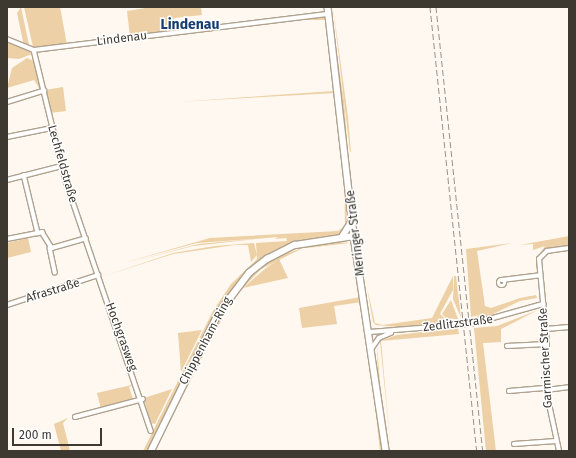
<!DOCTYPE html>
<meta charset="utf-8">
<style>
body{margin:0}
#map{position:relative;width:576px;height:458px;overflow:hidden;background:#fef8f0;font-family:"Fira Sans",sans-serif}
div>[style]{position:absolute}
[style*='--x']{left:calc(var(--x)*1px);top:calc(var(--y)*1px);width:calc(var(--w)*1px);rotate:calc(var(--a)*1deg)}
.green>*{inset:0;background:#edd0a5}
.roads{filter:drop-shadow(1px 0 #afa28f) drop-shadow(-1px 0 #afa28f) drop-shadow(0 1px #afa28f) drop-shadow(0 -1px #afa28f)}
.minor>*{height:3.5px;margin:-1.75px;padding:0 1.75px;transform-origin:1.75px;border-radius:1.75px;background:#fff}
.minor>.ring{margin:-1.75px;padding:0;box-sizing:content-box;background:none;border:3.5px solid #fff;border-radius:50%}
.primary>*{height:5.5px;margin:-2.75px;padding:0 2.75px;transform-origin:2.75px;border-radius:2.75px;background:#fff}
.rail>*{height:1px;margin-top:-0.5px;transform-origin:0;background:repeating-linear-gradient(90deg,#969088 0 6px,transparent 0 9px)}
.bridges{filter:drop-shadow(1px 0 #afa28f) drop-shadow(-1px 0 #afa28f) drop-shadow(0 1px #afa28f) drop-shadow(0 -1px #afa28f)}
.minor-bridge>*{height:3.5px;margin:-1.75px;padding:0 1.75px;transform-origin:1.75px;border-radius:1.75px;background:#fff}
span{translate:-50% -50%;white-space:nowrap;text-align:center;line-height:1.15;-webkit-text-stroke:3px #fff;paint-order:stroke}
.street-label{font-size:12px;color:#3d3830}
.quarter-label{font-size:14px;color:#163d71;font-weight:700}
.frame{position:absolute;inset:0;border:8px solid #3d3830;pointer-events:none}
.scale{position:absolute;left:12px;top:428px;width:90px;height:18px;box-sizing:border-box;border:2px solid #3d3830;border-top:0;padding-left:5px;font-size:12px;line-height:14px;white-space:nowrap;color:#3d3830;-webkit-text-stroke:3px #fff;paint-order:stroke}
</style>
<div id="map">
<div class="green">
<div style="clip-path:polygon(21px 7px,29px 45px,24px 46px,17px 13px)"></div>
<div style="clip-path:polygon(24px 7px,60px 7px,67px 45px,33px 47px)"></div>
<div style="clip-path:polygon(152px 7px,201px 7px,202px 15px,174px 18px,174px 32px,130px 37px,127px 11px)"></div>
<div style="clip-path:polygon(330px 7px,344px 101px,348px 152px,348px 151px)"></div>
<div style="clip-path:polygon(333px 7px,348px 117px,351px 152px,350px 152px)"></div>
<div style="clip-path:polygon(322px 17px,327px 19px,337px 93px,346px 169px,347px 229px,335px 233px,197px 243px,123px 263px,210px 238px,338px 231px,345px 226px,344px 164px,335px 93px,177px 102px,334px 91px,326px 20px,300px 20px)"></div>
<div style="clip-path:polygon(7px 41px,29px 51px,32px 54px,19px 59px,7px 58px)"></div>
<div style="clip-path:polygon(27px 58px,34px 61px,41px 91px,34px 80px,7px 88px,12px 68px)"></div>
<div style="clip-path:polygon(63px 87px,66px 111px,50px 113px,45px 90px)"></div>
<div style="clip-path:polygon(344px 231px,339px 234px,296px 242px,243px 277px,214px 318px,148px 451px,143px 451px,213px 311px,231px 284px,257px 259px,256px 243px,287px 241px,286px 238px,275px 239px,278px 237px)"></div>
<div style="clip-path:polygon(569px 236px,569px 246px,542px 252px,537px 274px,536px 259px,545px 246px,533px 250px,533px 244px,520px 245px)"></div>
<div style="clip-path:polygon(274px 237px,193px 246px,128px 263px,198px 244px)"></div>
<div style="clip-path:polygon(28px 238px,31px 252px,7px 258px,7px 243px)"></div>
<div style="clip-path:polygon(330px 241px,350px 243px,307px 248px,309px 246px)"></div>
<div style="clip-path:polygon(254px 243px,257px 255px,251px 262px,248px 245px,235px 245px,173px 254px,101px 277px,173px 253px,215px 246px)"></div>
<div style="clip-path:polygon(512px 243px,477px 251px,485px 306px,491px 308px,520px 298px,536px 295px,537px 298px,520px 301px,485px 318px,472px 320px,479px 315px,471px 317px,466px 249px)"></div>
<div style="clip-path:polygon(307px 246px,261px 269px,231px 301px,158px 444px,219px 318px,248px 277px,272px 259px)"></div>
<div style="clip-path:polygon(279px 259px,288px 278px,243px 288px,266px 268px)"></div>
<div style="clip-path:polygon(453px 276px,453px 290px,440px 314px,449px 322px,397px 327px,376px 325px,373px 322px,367px 288px,375px 323px,383px 325px,432px 318px)"></div>
<div style="clip-path:polygon(454px 276px,456px 276px,461px 318px,453px 299px)"></div>
<div style="clip-path:polygon(361px 297px,362px 302px,334px 306px,337px 324px,302px 328px,299px 308px)"></div>
<div style="clip-path:polygon(451px 300px,458px 319px,447px 319px,442px 314px)"></div>
<div style="clip-path:polygon(538px 310px,501px 329px,501px 342px,483px 343px,496px 451px,486px 451px,474px 328px,497px 326px)"></div>
<div style="clip-path:polygon(458px 328px,459px 334px,381px 341px,391px 451px,380px 341px,397px 335px)"></div>
<div style="clip-path:polygon(202px 330px,181px 372px,178px 333px)"></div>
<div style="clip-path:polygon(367px 335px,380px 439px,383px 451px,380px 451px)"></div>
<div style="clip-path:polygon(377px 343px,380px 384px,390px 451px,378px 380px)"></div>
<div style="clip-path:polygon(136px 384px,129px 387px,133px 399px,128px 403px,101px 409px,97px 393px)"></div>
<div style="clip-path:polygon(172px 389px,155px 424px,150px 423px,144px 398px)"></div>
<div style="clip-path:polygon(68px 418px,63px 423px,70px 451px,61px 451px,54px 424px)"></div>
</div>
<div class="roads">
<div class="minor">
<div style="--x:7;--y:39;--w:29;--a:22"></div>
<div style="--x:34;--y:50;--w:297;--a:-7"></div>
<div style="--x:34;--y:50;--w:135;--a:76.3"></div>
<div style="--x:66;--y:181;--w:264;--a:71.2"></div>
<div style="--x:7;--y:102;--w:39;--a:-17"></div>
<div style="--x:7;--y:137;--w:46;--a:-11.3"></div>
<div style="--x:24;--y:175;--w:60;--a:76.4"></div>
<div style="--x:7;--y:180;--w:57;--a:-14.3"></div>
<div style="--x:7;--y:239;--w:36;--a:-11"></div>
<div style="--x:42;--y:232;--w:19;--a:58"></div>
<div style="--x:52;--y:248;--w:35;--a:-16"></div>
<div style="--x:50;--y:248;--w:25;--a:78"></div>
<div class="ring" style="left:499px;top:280px;width:2.5px;height:2.5px"></div>
<div style="--x:502;--y:280;--w:38;--a:-7"></div>
<div style="--x:7;--y:305;--w:96;--a:-18.2"></div>
<div style="--x:475;--y:323;--w:71;--a:-15.6"></div>
<div style="--x:546;--y:329;--w:23;--a:-5"></div>
<div style="--x:370;--y:332;--w:87;--a:-4.6"></div>
<div style="--x:507;--y:346;--w:40;--a:-2.9"></div>
<div style="--x:372;--y:348;--w:12;--a:-55"></div>
<div style="--x:379;--y:338;--w:13;--a:-23"></div>
<div style="--x:546;--y:390;--w:23;--a:-7"></div>
<div style="--x:509;--y:391;--w:38;--a:-5"></div>
<div style="--x:75;--y:417;--w:70;--a:-14.8"></div>
<div style="--x:514;--y:444;--w:42;--a:-4.1"></div>
<div style="--x:559;--y:451;--w:57;--a:-102.1"></div>
<div style="--x:547;--y:395;--w:51;--a:-90"></div>
<div style="--x:547;--y:344;--w:85;--a:-95.4"></div>
<div style="--x:539;--y:259;--w:11;--a:-45"></div>
<div style="--x:547;--y:251;--w:22;--a:-8"></div>
</div>
<div class="primary">
<div style="--x:328;--y:7;--w:230;--a:83.5"></div>
<div style="--x:354;--y:236;--w:217;--a:81.5"></div>
<div style="--x:342;--y:237;--w:19;--a:-58"></div>
<div style="--x:151;--y:451;--w:153;--a:-63.9"></div>
<div style="--x:218;--y:314;--w:51;--a:-52.9"></div>
<div style="--x:249;--y:273;--w:23;--a:-38"></div>
<div style="--x:267;--y:259;--w:31;--a:-27"></div>
<div style="--x:295;--y:245;--w:60;--a:-8.7"></div>
</div>
</div>
<div class="rail">
<div style="--x:430;--y:7;--w:446;--a:84"></div>
<div style="--x:436;--y:7;--w:446;--a:84"></div>
</div>
<div class="bridges">
<div class="minor-bridge">
<div style="--x:457;--y:325;--w:18;--a:-6"></div>
</div>
</div>
<div class="street-label">
<span style="left:122px;top:39px;rotate:-7deg">Lindenau</span>
<span style="left:62px;top:164px;rotate:74deg">Lechfeldstraße</span>
<span style="left:356px;top:233px;rotate:-97deg">Meringer Straße</span>
<span style="left:53px;top:291px;rotate:-17deg">Afrastraße</span>
<span style="left:458px;top:324px;rotate:-7deg">Zedlitzstraße</span>
<span style="left:121px;top:337px;rotate:70deg">Hochgrasweg</span>
<span style="left:206px;top:341px;rotate:-62deg">Chippenham-Ring</span>
<span style="left:546px;top:358px;rotate:-93deg">Garmischer Straße</span>
</div>
<div class="quarter-label">
<span style="left:190px;top:25px">Lindenau</span>
</div>
<div class="frame"></div>
<div class="scale">200 m</div>
</div>
